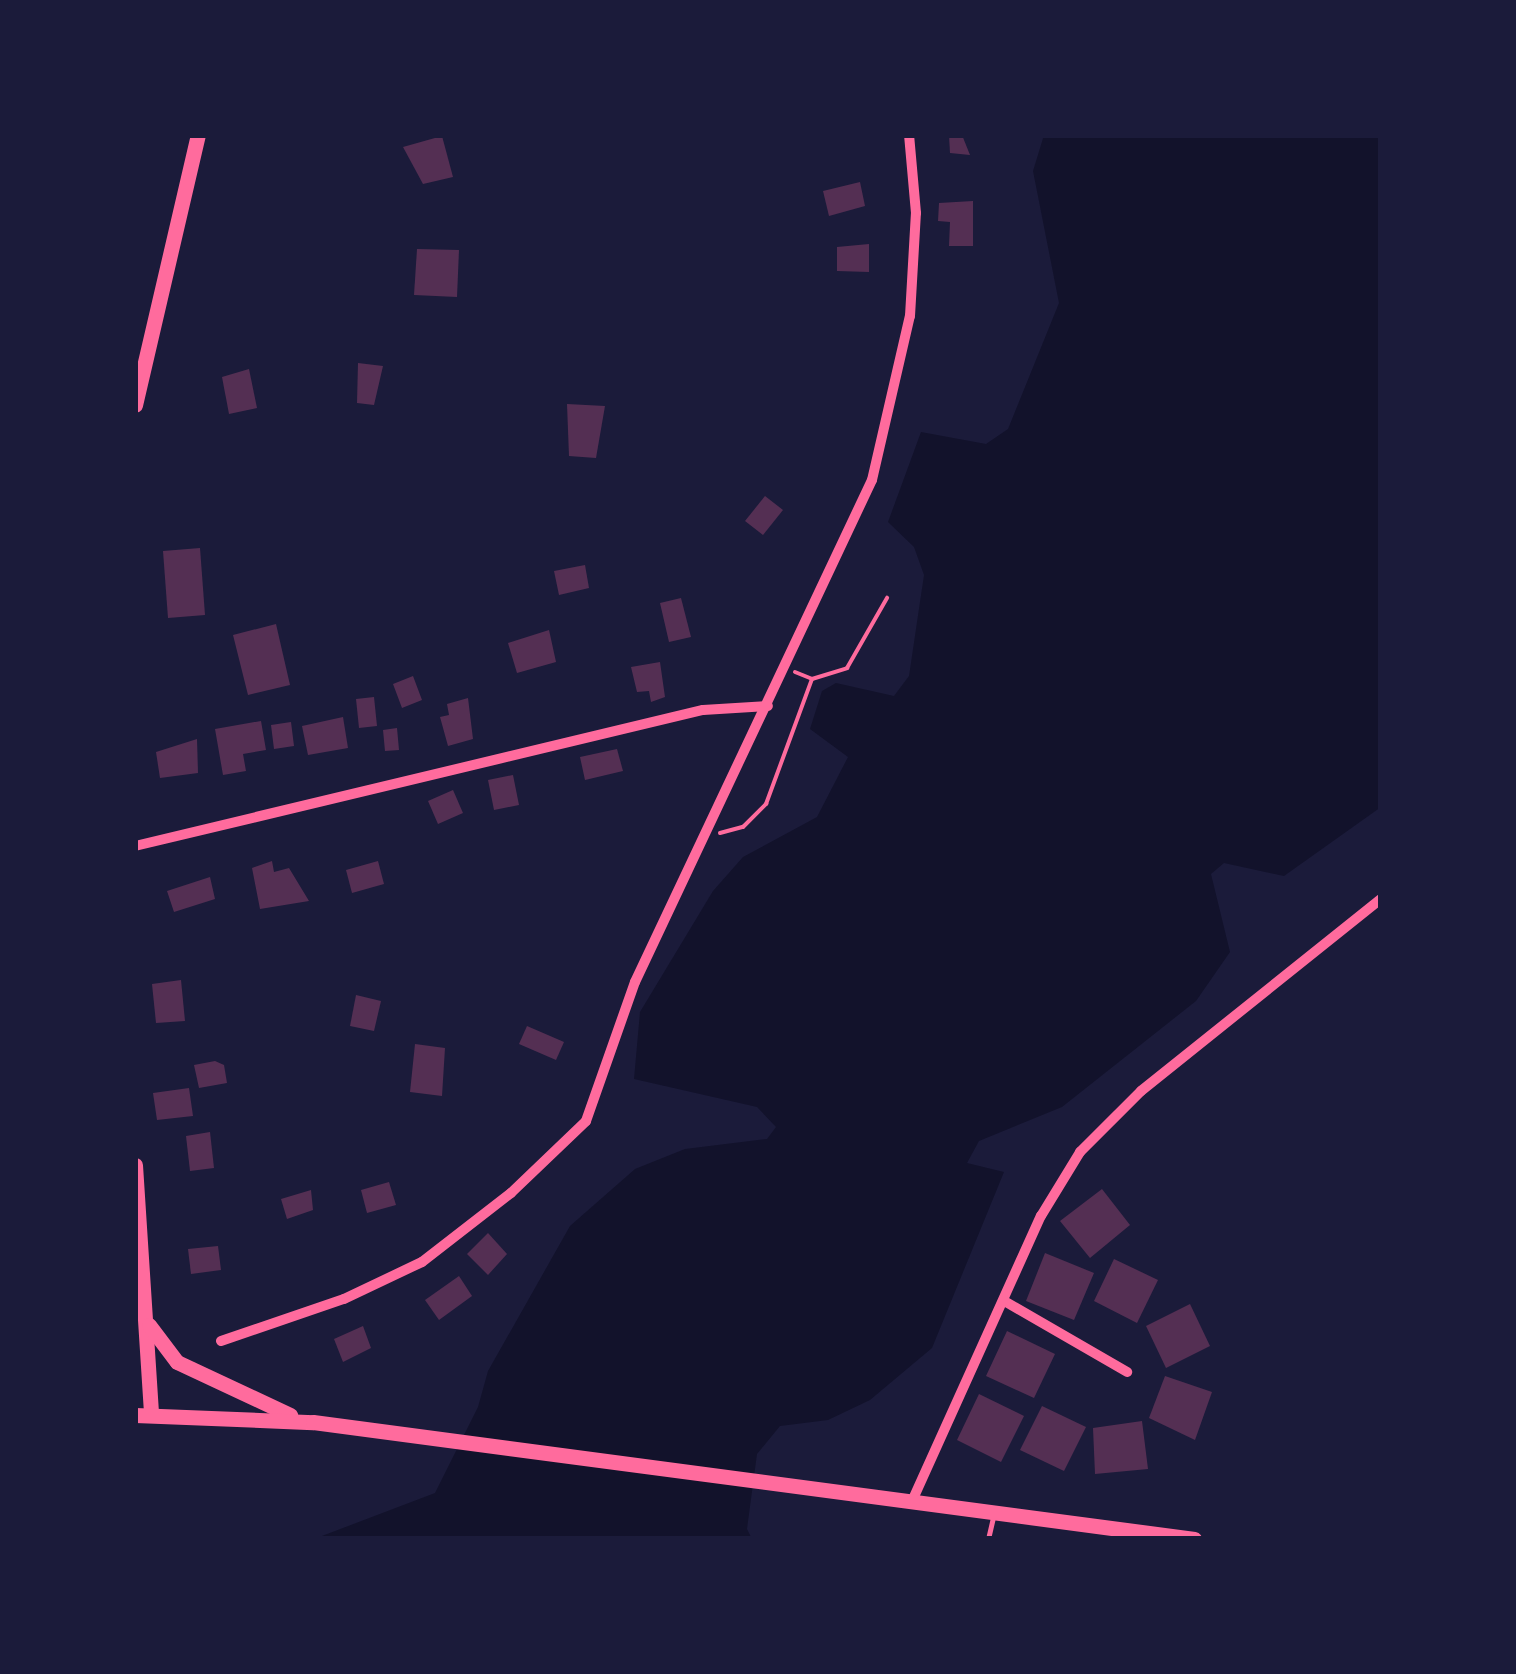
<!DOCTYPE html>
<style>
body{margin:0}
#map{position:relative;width:1516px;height:1674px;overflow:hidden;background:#1b1b3a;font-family:"Source Sans 3",sans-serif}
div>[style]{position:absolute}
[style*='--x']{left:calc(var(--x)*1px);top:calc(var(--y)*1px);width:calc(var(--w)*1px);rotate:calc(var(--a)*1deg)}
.water>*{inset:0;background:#12122b}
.building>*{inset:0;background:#542f53}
.path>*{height:4px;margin:-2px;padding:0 2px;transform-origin:2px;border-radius:2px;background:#ff6b9d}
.service>*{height:5px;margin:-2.5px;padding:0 2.5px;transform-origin:2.5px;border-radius:2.5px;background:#ff6b9d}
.minor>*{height:10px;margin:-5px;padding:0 5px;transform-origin:5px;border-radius:5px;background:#ff6b9d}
.secondary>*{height:15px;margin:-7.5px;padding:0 7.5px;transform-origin:7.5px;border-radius:7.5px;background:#ff6b9d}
span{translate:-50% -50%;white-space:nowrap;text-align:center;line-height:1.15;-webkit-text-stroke:8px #1b1b3a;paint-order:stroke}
.frame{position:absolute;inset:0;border:138px solid #1b1b3a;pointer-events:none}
</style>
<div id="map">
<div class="water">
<div style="clip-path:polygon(1044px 135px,1381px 135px,1381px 807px,1284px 876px,1224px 863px,1211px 874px,1230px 952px,1196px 1001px,1062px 1107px,979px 1141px,967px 1163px,1004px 1172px,932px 1348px,870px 1400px,828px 1420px,780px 1426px,757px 1454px,747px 1529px,752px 1539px,314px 1539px,435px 1493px,478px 1407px,488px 1371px,570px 1226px,635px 1169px,685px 1149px,767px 1139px,776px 1127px,757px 1107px,634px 1079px,640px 1012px,713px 891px,743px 857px,817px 817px,848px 757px,810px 729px,822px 691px,836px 683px,894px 696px,909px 676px,924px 575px,914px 547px,888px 522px,921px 432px,986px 444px,1008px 429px,1059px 303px,1033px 171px)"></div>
</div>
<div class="building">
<div style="clip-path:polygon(949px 135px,962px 135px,970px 155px,950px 153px)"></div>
<div style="clip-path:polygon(442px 136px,453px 177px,423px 184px,403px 147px)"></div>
<div style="clip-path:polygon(860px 182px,865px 206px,829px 216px,823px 191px)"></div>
<div style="clip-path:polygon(973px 201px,973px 246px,949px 246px,950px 222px,938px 221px,939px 203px)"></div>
<div style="clip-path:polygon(869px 244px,869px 272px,837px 271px,837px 247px)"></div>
<div style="clip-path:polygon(417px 249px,459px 250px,457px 297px,414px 295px)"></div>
<div style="clip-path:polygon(358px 363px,383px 366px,374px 405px,357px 403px)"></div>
<div style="clip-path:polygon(249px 369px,257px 408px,229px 414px,222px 377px)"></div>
<div style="clip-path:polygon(567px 404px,605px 406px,596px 458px,569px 456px)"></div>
<div style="clip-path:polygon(765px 496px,783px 510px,763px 535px,745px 521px)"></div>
<div style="clip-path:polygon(200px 548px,205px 615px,168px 618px,163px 551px)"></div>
<div style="clip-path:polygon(585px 565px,589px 588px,559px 595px,554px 571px)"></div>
<div style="clip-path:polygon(681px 598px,691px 637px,669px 642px,660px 603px)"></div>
<div style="clip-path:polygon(276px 624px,290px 685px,248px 695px,233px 635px)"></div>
<div style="clip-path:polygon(549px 630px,556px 662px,517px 673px,508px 643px)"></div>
<div style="clip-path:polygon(660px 662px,665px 697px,651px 702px,649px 691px,637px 692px,631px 667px)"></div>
<div style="clip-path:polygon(413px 676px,422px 700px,402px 708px,393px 684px)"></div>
<div style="clip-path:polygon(374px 697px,377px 726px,359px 728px,356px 699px)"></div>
<div style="clip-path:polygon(468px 698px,473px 739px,448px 746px,440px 717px,449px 715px,447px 704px)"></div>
<div style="clip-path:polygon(343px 717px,348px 748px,308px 755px,302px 726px)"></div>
<div style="clip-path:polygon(261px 721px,266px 750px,243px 754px,246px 771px,223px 775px,215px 729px)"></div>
<div style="clip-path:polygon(291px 722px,294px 746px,274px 749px,271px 725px)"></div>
<div style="clip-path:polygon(397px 728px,399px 750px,385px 751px,383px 730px)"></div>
<div style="clip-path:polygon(197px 739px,198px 773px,160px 778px,156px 752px)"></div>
<div style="clip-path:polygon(617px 749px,623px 771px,585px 780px,580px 757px)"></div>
<div style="clip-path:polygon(513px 775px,519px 805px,494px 810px,488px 780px)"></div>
<div style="clip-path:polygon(453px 790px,463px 813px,438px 824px,428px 801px)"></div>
<div style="clip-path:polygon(272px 861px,274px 872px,289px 868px,309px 901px,260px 909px,252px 868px)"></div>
<div style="clip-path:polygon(378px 861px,384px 884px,352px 893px,346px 870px)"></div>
<div style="clip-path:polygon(210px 877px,215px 899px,174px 912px,167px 891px)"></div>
<div style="clip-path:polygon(181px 980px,185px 1021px,156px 1023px,152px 984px)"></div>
<div style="clip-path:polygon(356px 995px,381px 1001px,374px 1031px,350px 1026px)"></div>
<div style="clip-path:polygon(527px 1026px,564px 1042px,556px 1060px,519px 1044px)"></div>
<div style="clip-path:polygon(415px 1044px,445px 1048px,442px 1096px,410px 1092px)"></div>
<div style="clip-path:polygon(215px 1061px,224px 1065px,227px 1083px,199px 1088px,194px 1065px)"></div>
<div style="clip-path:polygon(189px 1088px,193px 1116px,157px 1120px,153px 1093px)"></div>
<div style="clip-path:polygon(210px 1132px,214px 1168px,190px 1171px,186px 1136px)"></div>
<div style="clip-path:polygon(389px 1182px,396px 1205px,367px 1213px,361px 1190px)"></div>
<div style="clip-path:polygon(1102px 1189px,1130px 1225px,1090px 1258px,1060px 1221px)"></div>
<div style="clip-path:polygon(311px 1190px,313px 1210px,287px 1219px,281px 1199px)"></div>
<div style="clip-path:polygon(488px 1233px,507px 1254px,488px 1275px,467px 1254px)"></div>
<div style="clip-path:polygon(218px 1246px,221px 1270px,191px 1274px,188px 1249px)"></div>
<div style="clip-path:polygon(1045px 1253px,1094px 1273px,1074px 1320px,1026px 1301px)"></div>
<div style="clip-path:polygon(1114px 1259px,1158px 1280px,1137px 1323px,1094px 1301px)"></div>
<div style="clip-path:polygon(459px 1276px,472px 1296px,439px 1320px,425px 1300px)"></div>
<div style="clip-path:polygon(1190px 1304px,1210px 1346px,1166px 1368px,1146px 1326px)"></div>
<div style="clip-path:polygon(363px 1326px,371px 1348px,343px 1362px,334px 1339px)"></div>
<div style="clip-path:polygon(1007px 1331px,1055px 1354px,1034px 1398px,986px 1376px)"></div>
<div style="clip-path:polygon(1165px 1376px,1212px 1392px,1195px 1440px,1149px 1418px)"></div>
<div style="clip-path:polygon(979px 1394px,1024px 1416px,1001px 1462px,957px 1440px)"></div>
<div style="clip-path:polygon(1042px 1406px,1086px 1427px,1064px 1471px,1020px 1450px)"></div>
<div style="clip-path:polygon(1142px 1421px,1148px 1469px,1095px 1474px,1093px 1428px)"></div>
</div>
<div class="path">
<div style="--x:795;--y:672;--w:18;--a:22"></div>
<div style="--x:812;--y:679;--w:37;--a:-17"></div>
<div style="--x:847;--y:668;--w:81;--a:-60.3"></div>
<div style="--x:720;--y:833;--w:24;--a:-15"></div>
<div style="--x:743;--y:827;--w:33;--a:-45"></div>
<div style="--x:766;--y:804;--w:133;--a:-69.8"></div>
</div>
<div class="service">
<div style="--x:988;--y:1539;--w:26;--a:-77"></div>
</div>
<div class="minor">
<div style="--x:135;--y:846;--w:584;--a:-13.47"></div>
<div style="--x:703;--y:710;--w:65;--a:-3.5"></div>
<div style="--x:1006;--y:1302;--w:140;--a:30"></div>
<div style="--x:221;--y:1341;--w:130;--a:-18.9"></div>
<div style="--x:344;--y:1299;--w:86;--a:-25.4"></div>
<div style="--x:422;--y:1262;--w:113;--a:-37.8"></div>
<div style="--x:511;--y:1193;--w:104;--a:-43.8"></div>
<div style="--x:586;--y:1121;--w:147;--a:-70.6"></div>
<div style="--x:635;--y:982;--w:555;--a:-64.73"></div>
<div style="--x:872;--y:480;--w:168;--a:-77"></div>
<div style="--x:910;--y:316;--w:103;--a:-86.7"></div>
<div style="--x:916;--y:213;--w:78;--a:-95.1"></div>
<div style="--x:913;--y:1499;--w:311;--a:-65.7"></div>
<div style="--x:1041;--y:1216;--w:75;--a:-58.6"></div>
<div style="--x:1080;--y:1152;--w:86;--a:-45"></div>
<div style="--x:1141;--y:1091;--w:307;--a:-38.7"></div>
</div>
<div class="secondary">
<div style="--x:135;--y:405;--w:277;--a:-76.9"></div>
<div style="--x:135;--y:1165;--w:250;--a:86.3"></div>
<div style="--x:149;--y:1325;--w:46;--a:52.9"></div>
<div style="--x:177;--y:1362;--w:125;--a:25.1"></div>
<div style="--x:135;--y:1415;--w:178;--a:2.3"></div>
<div style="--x:313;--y:1422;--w:889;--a:7.56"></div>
</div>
<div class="frame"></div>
</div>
